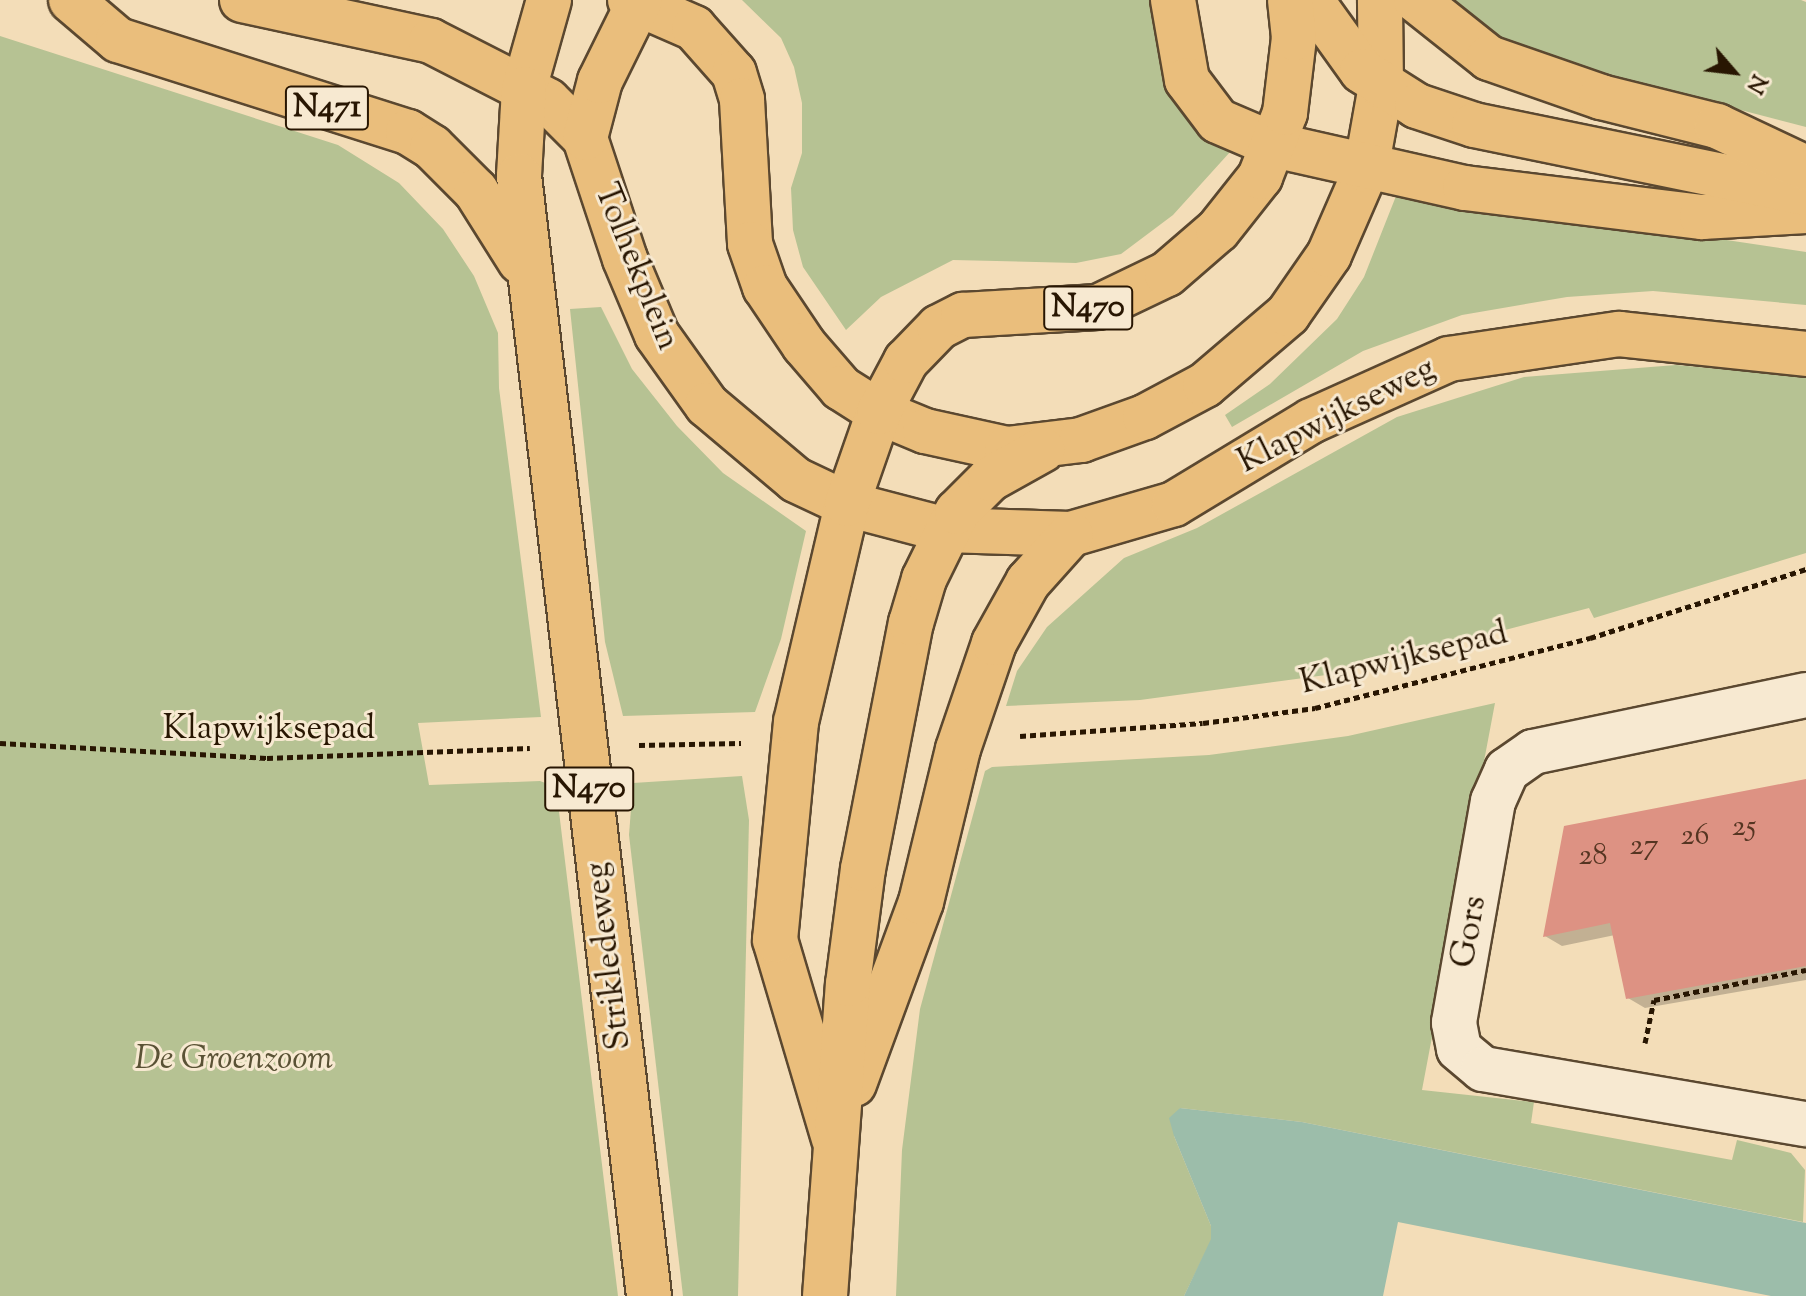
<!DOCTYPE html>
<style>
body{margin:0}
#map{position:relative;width:1806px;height:1296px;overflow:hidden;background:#f3ddb8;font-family:"Sorts Mill Goudy",serif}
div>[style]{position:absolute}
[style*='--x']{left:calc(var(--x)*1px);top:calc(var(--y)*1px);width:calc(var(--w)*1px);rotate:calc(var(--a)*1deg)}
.green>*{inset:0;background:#b6c293}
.water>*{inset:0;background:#9cbdaa}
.shadow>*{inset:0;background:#0003}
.building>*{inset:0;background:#dd9283}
.path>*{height:5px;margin-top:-2.5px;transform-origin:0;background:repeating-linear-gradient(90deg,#281602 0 6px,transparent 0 10px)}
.roads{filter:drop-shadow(2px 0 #5b4830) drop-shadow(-2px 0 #5b4830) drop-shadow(0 2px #5b4830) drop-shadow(0 -2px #5b4830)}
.minor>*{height:44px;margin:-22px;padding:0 22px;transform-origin:22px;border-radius:22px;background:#f7e9d1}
.major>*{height:44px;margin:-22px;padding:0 22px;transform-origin:22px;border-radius:22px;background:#eabe7c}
span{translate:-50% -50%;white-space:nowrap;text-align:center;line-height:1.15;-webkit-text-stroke:6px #f7e9d1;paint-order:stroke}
.number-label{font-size:30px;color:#553522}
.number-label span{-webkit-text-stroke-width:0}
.shield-label span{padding:2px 6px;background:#f7e9d1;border:2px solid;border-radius:6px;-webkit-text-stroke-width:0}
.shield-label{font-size:32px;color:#281602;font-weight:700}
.street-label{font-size:34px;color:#281602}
.park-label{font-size:34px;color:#5a5235;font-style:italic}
.north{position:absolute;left:1694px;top:32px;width:80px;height:80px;-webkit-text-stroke:6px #f7e9d1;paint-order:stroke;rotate:118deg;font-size:22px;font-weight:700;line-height:32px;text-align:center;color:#281602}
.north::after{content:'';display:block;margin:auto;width:28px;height:36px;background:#281602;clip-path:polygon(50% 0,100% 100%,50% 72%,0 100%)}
</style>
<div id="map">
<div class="green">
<div style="clip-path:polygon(742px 0,1158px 0,1202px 130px,1230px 152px,1173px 215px,1121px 254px,1076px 263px,953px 260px,881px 297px,846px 330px,803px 267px,793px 230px,791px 188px,802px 153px,802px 103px,794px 67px,781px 38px)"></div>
<div style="clip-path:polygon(1449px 0,1801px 0,1806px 2px,1806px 127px,1511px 50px)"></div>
<div style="clip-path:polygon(0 36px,338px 145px,399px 183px,443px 229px,474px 276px,498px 333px,499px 388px,541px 717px,418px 723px,429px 785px,540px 781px,556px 787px,618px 1296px,0 1296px)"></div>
<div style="clip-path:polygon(1398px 191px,1806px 252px,1806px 305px,1653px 291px,1567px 297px,1462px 315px,1363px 351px,1232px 427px,1225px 415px,1270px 384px,1337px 319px,1364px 277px)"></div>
<div style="clip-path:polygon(601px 307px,632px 369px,677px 426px,723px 473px,806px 531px,781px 639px,755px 712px,623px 716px,605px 642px,570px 309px)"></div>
<div style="clip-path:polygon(1676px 365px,1806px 377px,1806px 553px,1594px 618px,1589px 608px,1341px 673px,1140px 700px,1006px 706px,1017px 671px,1047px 627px,1124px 558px,1197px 528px,1397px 417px,1524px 377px)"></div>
<div style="clip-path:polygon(1495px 703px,1422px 1090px,1534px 1102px,1531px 1123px,1732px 1160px,1737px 1140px,1791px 1153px,1805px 1170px,1803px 1222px,1302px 1122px,1180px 1108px,1174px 1136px,1211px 1226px,1212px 1239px,1184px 1296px,896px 1296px,902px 1150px,920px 1009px,985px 771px,992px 767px,1209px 755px,1348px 736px)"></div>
<div style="clip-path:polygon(742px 776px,749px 820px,738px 1296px,683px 1296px,629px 835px,633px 783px)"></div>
</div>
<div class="water">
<div style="clip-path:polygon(1180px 1108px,1302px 1122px,1806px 1223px,1806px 1296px,1771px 1296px,1398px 1222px,1383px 1296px,1184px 1296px,1211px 1239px,1211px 1226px,1174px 1136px,1169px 1118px)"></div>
</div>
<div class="shadow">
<div style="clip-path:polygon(1806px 781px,1806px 980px,1645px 1008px,1628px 998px,1615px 935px,1562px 946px,1545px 936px)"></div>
</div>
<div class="building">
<div style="clip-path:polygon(1806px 779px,1806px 966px,1626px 999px,1610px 923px,1543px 937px,1564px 826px)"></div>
</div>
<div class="path">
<div style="--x:1020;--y:736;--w:183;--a:-4.1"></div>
<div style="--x:1203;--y:723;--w:113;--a:-7.6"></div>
<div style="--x:1315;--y:708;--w:284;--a:-14.3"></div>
<div style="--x:1590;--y:638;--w:227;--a:-17.7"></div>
<div style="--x:0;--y:743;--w:267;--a:3.2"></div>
<div style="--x:267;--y:758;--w:263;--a:-2.2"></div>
<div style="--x:639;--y:745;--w:102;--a:-1.1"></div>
<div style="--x:1645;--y:1043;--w:44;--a:-78.2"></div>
<div style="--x:1654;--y:1000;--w:155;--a:-11.2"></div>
</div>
<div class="roads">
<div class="minor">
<div style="--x:1806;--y:695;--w:279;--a:168.2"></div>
<div style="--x:1533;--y:752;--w:32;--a:145"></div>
<div style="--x:1507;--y:770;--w:34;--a:114"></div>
<div style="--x:1493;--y:801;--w:225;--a:100"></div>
<div style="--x:1454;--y:1023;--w:26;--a:79"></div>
<div style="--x:1459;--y:1049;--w:31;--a:40"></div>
<div style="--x:1483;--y:1069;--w:328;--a:9.7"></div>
</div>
<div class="major">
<div style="--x:71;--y:0;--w:62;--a:40.4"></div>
<div style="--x:118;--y:40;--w:304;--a:17.6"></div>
<div style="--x:408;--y:132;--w:28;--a:32"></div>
<div style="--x:432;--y:147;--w:62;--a:45"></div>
<div style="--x:476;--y:191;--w:83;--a:57.8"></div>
<div style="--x:242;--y:0;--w:193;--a:12.2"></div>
<div style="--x:431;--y:41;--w:131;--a:27.1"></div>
<div style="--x:548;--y:101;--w:52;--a:45"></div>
<div style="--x:585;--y:138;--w:127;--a:71.7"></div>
<div style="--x:625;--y:259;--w:82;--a:67.2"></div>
<div style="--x:657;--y:335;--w:86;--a:54.5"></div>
<div style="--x:707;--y:405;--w:116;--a:40.1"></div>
<div style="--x:796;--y:480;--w:56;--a:25.2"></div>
<div style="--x:847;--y:504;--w:102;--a:14.7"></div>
<div style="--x:946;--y:530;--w:125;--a:1.8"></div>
<div style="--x:1071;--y:534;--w:107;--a:-16.2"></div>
<div style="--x:1174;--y:504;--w:160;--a:-31.2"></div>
<div style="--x:1311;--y:421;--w:151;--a:-24.2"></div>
<div style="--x:1449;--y:359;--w:172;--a:-8.4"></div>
<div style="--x:1619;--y:334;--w:188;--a:6.1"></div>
<div style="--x:549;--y:0;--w:92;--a:105.7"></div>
<div style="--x:524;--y:89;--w:87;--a:93.3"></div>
<div style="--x:519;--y:176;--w:1128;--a:83.38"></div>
<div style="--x:630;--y:0;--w:70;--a:23.6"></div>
<div style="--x:694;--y:28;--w:60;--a:48.4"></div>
<div style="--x:734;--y:73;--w:28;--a:73"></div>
<div style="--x:742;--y:100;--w:144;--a:86.8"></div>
<div style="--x:750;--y:244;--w:46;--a:70.8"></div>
<div style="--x:765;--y:287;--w:70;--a:56.1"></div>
<div style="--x:804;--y:345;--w:57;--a:49.3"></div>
<div style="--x:841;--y:388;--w:45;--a:32.3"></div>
<div style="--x:879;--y:412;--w:50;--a:22.4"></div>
<div style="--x:925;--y:431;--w:84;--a:12.4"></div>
<div style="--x:1007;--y:449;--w:75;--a:-6.9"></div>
<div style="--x:1081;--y:440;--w:68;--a:-19.8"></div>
<div style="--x:1145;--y:417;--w:68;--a:-28.1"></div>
<div style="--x:1205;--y:385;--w:109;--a:-40.5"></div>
<div style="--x:1288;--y:314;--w:72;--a:-55.2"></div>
<div style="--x:1329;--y:255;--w:93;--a:-66.5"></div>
<div style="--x:1366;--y:170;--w:85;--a:-79.9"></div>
<div style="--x:1381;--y:86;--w:86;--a:-90.7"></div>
<div style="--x:1173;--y:0;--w:81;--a:80.1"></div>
<div style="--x:1187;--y:80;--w:51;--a:52.9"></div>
<div style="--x:1218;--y:121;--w:61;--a:23.2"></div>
<div style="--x:1274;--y:145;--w:196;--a:12.7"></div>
<div style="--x:1465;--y:188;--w:239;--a:7"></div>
<div style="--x:1702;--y:217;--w:104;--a:-3.3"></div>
<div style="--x:1311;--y:0;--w:87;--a:54.3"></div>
<div style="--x:1362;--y:71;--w:65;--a:32.5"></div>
<div style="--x:1417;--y:106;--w:60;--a:18.4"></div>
<div style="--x:1474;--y:125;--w:337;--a:11.6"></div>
<div style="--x:1416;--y:0;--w:93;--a:38.5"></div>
<div style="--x:1489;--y:58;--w:119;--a:19.2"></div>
<div style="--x:1601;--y:97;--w:120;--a:14"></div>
<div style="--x:1717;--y:126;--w:98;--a:25.3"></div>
<div style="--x:585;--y:138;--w:59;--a:-75.3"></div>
<div style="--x:600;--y:81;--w:90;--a:-63.7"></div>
<div style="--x:854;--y:1084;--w:194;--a:-69.8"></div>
<div style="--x:921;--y:902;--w:157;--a:-76.4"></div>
<div style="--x:958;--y:749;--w:112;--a:-71.2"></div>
<div style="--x:994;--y:643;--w:70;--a:-60.9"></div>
<div style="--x:1028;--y:582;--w:64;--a:-48.1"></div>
<div style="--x:834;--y:1139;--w:208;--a:-106.5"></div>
<div style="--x:775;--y:940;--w:219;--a:-84.5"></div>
<div style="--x:796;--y:722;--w:224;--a:-76.8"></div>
<div style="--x:847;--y:504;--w:97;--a:-70.8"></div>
<div style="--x:879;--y:412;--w:58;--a:-62.1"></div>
<div style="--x:906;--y:361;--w:47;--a:-45.9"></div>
<div style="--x:939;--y:327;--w:27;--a:-27"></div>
<div style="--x:963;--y:315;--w:135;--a:-3.4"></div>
<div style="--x:1098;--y:307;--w:76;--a:-25.6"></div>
<div style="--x:1167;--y:274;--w:67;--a:-40.8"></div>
<div style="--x:1218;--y:230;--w:68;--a:-51.6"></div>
<div style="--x:1260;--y:177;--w:69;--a:-68.7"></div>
<div style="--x:1285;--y:113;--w:76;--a:-83.2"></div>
<div style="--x:1294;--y:38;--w:38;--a:-96"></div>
<div style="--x:825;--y:1296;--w:313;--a:-85.8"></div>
<div style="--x:848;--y:984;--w:116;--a:-82.6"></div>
<div style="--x:863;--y:869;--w:251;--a:-79"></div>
<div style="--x:911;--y:623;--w:46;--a:-73.5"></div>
<div style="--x:924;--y:579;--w:75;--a:-63.8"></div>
<div style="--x:957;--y:512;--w:47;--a:-45"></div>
<div style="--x:990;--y:479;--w:60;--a:-29.1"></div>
</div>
</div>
<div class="number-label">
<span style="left:1744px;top:828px">25</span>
<span style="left:1695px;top:837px">26</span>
<span style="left:1644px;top:847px">27</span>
<span style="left:1593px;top:857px">28</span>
</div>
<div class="shield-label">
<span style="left:327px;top:108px">N471</span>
<span style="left:1088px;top:308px">N470</span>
<span style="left:589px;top:789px">N470</span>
</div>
<div class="street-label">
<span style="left:636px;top:267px;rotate:68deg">Tolhekplein</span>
<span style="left:1337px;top:416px;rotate:-27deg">Klapwijkseweg</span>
<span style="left:1404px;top:659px;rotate:-14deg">Klapwijksepad</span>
<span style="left:269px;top:730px">Klapwijksepad</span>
<span style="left:1470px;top:932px;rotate:-80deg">Gors</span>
<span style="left:609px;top:956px;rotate:-97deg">Strikledeweg</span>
</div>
<div class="park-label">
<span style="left:234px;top:1060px">De Groenzoom</span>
</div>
<div class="north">N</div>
</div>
